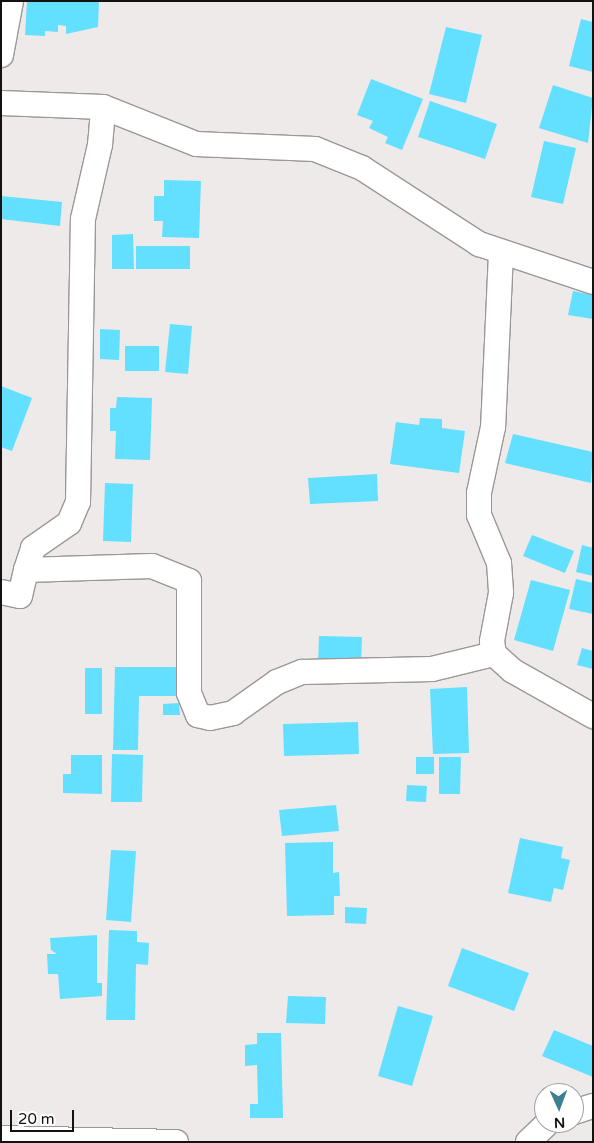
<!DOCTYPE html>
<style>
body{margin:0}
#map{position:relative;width:594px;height:1143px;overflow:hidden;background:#eeeae9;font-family:"Varela Round",sans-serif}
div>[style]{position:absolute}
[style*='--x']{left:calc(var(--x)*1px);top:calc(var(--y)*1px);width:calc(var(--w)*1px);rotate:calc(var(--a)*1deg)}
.building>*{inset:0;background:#63dfff}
.roads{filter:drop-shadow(1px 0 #9c9797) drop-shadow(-1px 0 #9c9797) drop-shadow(0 1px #9c9797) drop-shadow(0 -1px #9c9797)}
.minor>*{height:24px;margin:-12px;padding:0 12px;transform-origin:12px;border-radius:12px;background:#fff}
span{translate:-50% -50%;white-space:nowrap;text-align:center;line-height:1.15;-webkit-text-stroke:4.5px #fff;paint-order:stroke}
.frame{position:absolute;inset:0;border:2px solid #131211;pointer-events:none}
.north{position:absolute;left:534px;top:1083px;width:50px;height:50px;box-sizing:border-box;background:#fff;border:1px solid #a1a0a0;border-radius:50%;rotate:178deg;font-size:14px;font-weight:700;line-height:20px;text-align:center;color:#131211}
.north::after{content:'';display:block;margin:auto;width:18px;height:22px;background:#3d7f90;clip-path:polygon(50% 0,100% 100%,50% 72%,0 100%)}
.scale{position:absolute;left:10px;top:1110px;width:64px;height:22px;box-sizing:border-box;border:2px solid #131211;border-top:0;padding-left:6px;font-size:15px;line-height:18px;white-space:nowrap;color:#131211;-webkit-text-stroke:4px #fff;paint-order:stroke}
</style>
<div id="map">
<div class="building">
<div style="clip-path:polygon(27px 1px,99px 1px,98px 27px,66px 34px,66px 26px,58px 25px,58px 32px,45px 31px,45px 36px,25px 35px)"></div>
<div style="clip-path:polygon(581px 19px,593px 22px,593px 72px,569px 66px)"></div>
<div style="clip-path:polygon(446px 27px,482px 35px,466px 103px,429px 94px)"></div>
<div style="clip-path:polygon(371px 79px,423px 99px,402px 150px,385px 143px,388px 137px,369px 128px,373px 121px,357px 115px)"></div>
<div style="clip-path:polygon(553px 85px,593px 98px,588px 143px,539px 128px)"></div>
<div style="clip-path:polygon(430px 101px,497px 124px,485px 159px,418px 137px)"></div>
<div style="clip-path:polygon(544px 141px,576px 148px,563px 204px,531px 197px)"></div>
<div style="clip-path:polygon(164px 180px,201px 181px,199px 238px,162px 237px,163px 221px,154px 221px,154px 196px,164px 196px)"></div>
<div style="clip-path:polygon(1px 196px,62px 202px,60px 226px,1px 219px)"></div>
<div style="clip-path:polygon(133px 234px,134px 269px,112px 269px,112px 235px)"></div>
<div style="clip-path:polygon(136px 246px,190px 246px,190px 269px,136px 269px)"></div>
<div style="clip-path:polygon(573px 291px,593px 295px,593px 319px,568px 315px)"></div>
<div style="clip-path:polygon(170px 324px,192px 326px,188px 374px,165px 372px)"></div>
<div style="clip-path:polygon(100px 329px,120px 330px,119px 360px,100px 359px)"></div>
<div style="clip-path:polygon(125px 346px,159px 346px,159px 371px,125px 371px)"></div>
<div style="clip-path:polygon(1px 386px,32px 398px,12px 451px,1px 447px)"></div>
<div style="clip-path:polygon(117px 397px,152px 398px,150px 460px,115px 459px,116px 431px,110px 431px,110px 408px,116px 408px)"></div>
<div style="clip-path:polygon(420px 418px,442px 419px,442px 428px,465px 431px,459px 473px,390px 464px,396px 422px,419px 425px)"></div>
<div style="clip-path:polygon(513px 434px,593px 452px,591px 483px,505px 463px)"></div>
<div style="clip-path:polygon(377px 474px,378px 501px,310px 504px,308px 478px)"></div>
<div style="clip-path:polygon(105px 483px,133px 484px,131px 542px,103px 541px)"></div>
<div style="clip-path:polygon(532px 535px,574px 551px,565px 573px,523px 556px)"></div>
<div style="clip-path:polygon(582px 545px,593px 548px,593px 576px,576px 572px)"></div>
<div style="clip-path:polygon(576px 579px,593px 583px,593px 614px,569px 609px)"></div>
<div style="clip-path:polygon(531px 580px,570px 590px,553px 651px,514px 640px)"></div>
<div style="clip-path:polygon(319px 636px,362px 637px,361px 666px,318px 665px)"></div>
<div style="clip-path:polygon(582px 648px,593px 651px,593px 669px,577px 665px)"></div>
<div style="clip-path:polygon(115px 667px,179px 667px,178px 696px,139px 696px,138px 750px,113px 750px)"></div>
<div style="clip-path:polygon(85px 668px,102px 668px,102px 714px,85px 714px)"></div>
<div style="clip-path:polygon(467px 687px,469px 753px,433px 754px,430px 689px)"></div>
<div style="clip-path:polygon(179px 703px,180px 715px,163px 715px,163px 704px)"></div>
<div style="clip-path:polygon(358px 722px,359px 754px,284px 756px,283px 724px)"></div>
<div style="clip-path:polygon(112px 754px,143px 755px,142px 802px,111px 802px)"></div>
<div style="clip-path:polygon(71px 755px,102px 755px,102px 794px,63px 793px,63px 774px,71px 774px)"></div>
<div style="clip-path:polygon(416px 757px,434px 757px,434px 774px,416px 774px)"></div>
<div style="clip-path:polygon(439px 757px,461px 757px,460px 794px,439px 794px)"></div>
<div style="clip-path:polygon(407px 785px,427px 786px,426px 802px,406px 801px)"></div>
<div style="clip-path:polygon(336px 805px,339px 831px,282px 836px,279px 810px)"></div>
<div style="clip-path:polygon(520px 838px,563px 847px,561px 858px,570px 860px,563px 890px,554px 888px,551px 902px,508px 893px)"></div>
<div style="clip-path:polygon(333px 842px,333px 873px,339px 872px,340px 896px,334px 896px,334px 915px,287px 916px,285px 843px)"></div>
<div style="clip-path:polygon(111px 850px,136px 851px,131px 922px,106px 920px)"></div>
<div style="clip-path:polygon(345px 907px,367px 908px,366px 924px,345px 923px)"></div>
<div style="clip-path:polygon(109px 930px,137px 931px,137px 942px,149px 943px,148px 965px,136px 964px,135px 1020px,106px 1020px)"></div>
<div style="clip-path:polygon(97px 935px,97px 983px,102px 983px,102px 996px,60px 999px,58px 974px,48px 974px,47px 954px,57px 954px,51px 950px,50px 938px)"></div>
<div style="clip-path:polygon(462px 948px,529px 973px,514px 1011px,448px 986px)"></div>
<div style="clip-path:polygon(288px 996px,326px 997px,325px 1024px,286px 1023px)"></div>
<div style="clip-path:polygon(398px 1006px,433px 1016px,412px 1086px,378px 1076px)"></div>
<div style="clip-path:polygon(554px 1030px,593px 1046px,593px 1077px,542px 1056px)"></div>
<div style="clip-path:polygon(257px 1033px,281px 1033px,283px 1118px,250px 1118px,250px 1104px,258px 1104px,257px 1065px,245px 1066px,245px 1045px,257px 1044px)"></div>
</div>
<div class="roads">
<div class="minor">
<div style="--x:1;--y:55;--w:55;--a:-79.5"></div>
<div style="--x:1;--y:103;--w:102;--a:2.2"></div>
<div style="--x:103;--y:107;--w:100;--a:21.7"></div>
<div style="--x:196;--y:144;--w:119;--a:2.4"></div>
<div style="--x:315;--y:149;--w:51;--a:22"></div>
<div style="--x:362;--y:168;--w:140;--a:33"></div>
<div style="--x:479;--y:244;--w:120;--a:18.4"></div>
<div style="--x:501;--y:253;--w:174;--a:92.6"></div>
<div style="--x:493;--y:427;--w:67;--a:102"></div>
<div style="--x:479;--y:493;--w:22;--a:90"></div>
<div style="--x:479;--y:515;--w:52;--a:67.4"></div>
<div style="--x:499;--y:563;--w:30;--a:86"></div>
<div style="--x:501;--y:593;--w:49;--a:100.6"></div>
<div style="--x:492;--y:641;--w:13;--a:81"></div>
<div style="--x:494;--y:654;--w:25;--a:42"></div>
<div style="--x:513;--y:671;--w:92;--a:29.4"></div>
<div style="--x:26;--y:570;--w:23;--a:-72"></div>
<div style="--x:33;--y:548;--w:44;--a:-34.8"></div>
<div style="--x:69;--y:523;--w:23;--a:-67"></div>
<div style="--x:78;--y:502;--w:283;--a:-89"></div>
<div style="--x:83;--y:219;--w:76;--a:-77.1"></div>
<div style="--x:100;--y:145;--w:38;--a:-85"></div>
<div style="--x:1;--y:592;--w:19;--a:12"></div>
<div style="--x:20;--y:596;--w:27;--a:-77"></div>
<div style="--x:26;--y:570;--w:126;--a:-1.8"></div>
<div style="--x:152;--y:566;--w:40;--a:22"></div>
<div style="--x:189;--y:581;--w:112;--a:90"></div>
<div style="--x:189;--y:693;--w:24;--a:68"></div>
<div style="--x:198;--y:715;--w:12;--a:14"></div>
<div style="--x:210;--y:718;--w:24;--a:-12"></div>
<div style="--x:233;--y:713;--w:54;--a:-35.2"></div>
<div style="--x:277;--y:682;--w:27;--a:-22"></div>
<div style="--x:302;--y:672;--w:130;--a:-1.3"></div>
<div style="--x:432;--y:669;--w:64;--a:-13.6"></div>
<div style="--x:574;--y:1112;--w:20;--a:-18"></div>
<div style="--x:1;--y:1138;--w:175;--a:1.3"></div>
<div style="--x:528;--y:1142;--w:28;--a:-44"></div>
</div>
</div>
<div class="frame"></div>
<div class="north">N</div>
<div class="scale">20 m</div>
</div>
